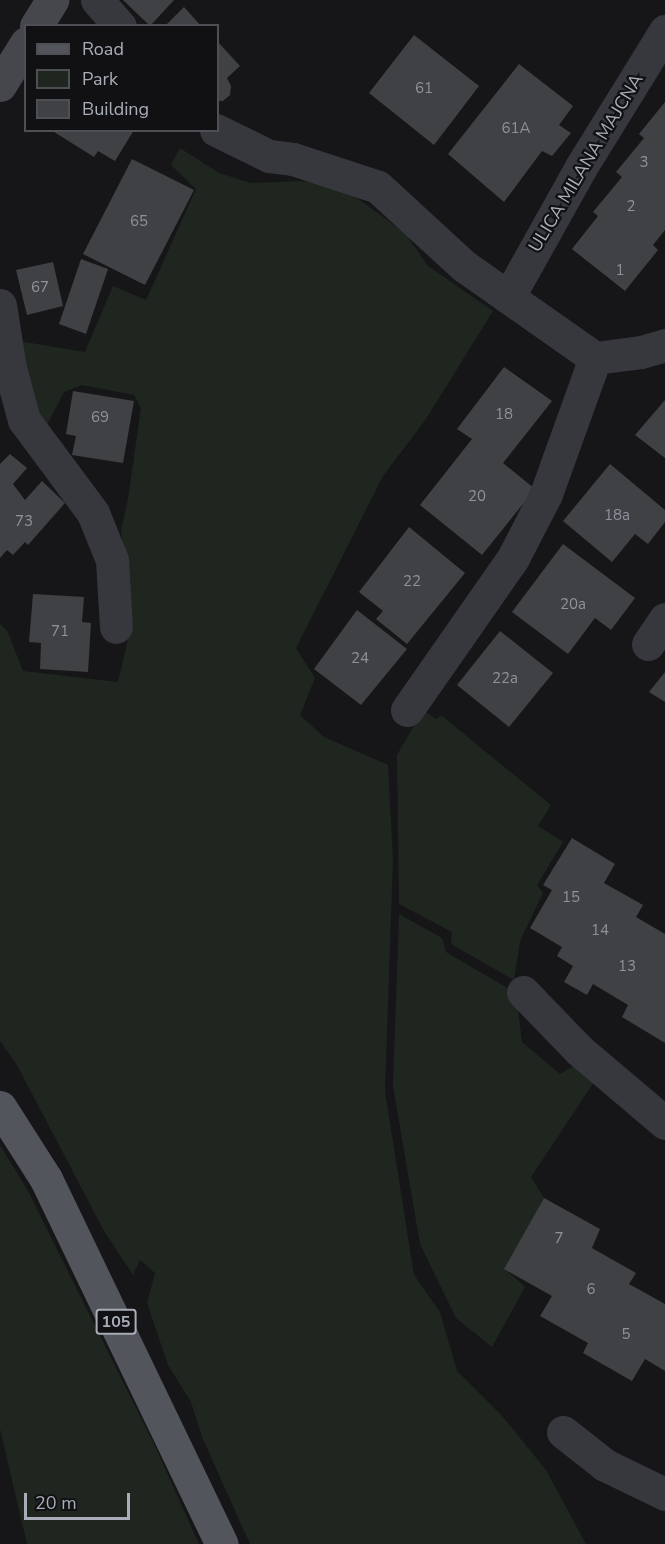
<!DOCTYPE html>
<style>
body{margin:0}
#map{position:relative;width:665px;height:1544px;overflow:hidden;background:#161618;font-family:"Nunito Sans",sans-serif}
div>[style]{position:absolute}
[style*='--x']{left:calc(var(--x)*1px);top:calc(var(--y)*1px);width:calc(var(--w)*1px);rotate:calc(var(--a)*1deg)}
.green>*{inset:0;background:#1e261f}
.building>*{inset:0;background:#404145}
.minor>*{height:33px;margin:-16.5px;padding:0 16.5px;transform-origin:16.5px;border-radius:16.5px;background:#37383d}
.secondary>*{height:33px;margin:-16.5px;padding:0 16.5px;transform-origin:16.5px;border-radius:16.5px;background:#45474d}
.primary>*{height:33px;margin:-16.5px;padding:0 16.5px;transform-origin:16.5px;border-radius:16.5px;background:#53555c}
span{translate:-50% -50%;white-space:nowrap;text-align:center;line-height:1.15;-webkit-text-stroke:4.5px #111113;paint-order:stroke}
.number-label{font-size:15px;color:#8e929b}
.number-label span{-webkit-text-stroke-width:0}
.shield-label span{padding:2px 4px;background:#111113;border:2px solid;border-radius:4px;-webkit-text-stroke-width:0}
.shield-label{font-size:16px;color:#a8adb8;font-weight:700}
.street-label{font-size:18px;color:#a8adb8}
.legend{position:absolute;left:24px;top:24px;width:195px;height:108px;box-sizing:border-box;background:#111113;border:2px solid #4d4f55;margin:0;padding:8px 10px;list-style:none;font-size:18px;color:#a8adb8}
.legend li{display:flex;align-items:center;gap:12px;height:30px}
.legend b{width:30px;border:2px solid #4d4f55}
.scale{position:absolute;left:24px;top:1493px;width:106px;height:27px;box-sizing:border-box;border:3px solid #a8adb8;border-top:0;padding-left:8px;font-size:18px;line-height:21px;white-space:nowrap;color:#a8adb8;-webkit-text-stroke:4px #111113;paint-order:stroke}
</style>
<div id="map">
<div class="green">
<div style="clip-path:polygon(180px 148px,219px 173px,251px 183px,301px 181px,342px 187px,405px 233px,428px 266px,493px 311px,426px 419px,383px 476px,296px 648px,315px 678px,300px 715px,324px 737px,388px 765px,393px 859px,385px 1091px,414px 1275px,440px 1312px,457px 1371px,502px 1416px,546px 1470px,586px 1544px,250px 1544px,202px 1437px,191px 1402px,168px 1365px,147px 1303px,155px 1273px,140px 1260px,133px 1275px,104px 1231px,17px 1065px,0 1041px,0 624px,7px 630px,23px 671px,118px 682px,132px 622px,121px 530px,128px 499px,141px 408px,134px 395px,82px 385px,64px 392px,41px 437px,19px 341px,85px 352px,113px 286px,146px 300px,196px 189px,171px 165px)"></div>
<div style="clip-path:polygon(423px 710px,436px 719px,442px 716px,551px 805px,538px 826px,563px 842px,537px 885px,543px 893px,520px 941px,514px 980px,451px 944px,452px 932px,399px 904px,397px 755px)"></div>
<div style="clip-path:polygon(399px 914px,442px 938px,446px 952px,516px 993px,522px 1042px,560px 1074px,583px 1060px,600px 1073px,531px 1177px,544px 1198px,505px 1269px,525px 1287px,492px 1347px,456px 1318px,420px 1244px,393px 1086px)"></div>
<div style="clip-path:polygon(0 1145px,28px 1191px,155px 1446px,199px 1544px,27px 1544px,0 1429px)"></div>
</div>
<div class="building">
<div style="clip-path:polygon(123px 0,174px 0,150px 26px)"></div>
<div style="clip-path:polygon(184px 7px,201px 26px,165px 26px)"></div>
<div style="clip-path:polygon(414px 35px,479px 86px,434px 145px,369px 93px)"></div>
<div style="clip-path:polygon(218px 42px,240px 66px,227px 78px,231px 86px,230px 95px,223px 101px,218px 101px)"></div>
<div style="clip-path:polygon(519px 64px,573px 106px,559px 125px,571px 133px,552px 156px,542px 151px,504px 202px,448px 154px)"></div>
<div style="clip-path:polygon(665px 102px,665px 230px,653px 245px,658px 250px,625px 291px,572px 249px,598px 216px,593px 212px,622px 177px,616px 172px,644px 138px,639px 134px)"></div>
<div style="clip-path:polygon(51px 130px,134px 130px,115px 161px,98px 151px,94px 157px)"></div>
<div style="clip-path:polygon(132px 159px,194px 190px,145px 285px,83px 254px)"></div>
<div style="clip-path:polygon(81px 259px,108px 269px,86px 334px,59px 324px)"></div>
<div style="clip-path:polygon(53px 262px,63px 306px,27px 315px,16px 270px)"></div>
<div style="clip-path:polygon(504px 367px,552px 401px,503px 463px,535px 489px,482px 555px,420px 505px,472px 439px,457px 429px)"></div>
<div style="clip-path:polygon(73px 391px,134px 401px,123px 463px,72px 455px,76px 436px,66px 434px)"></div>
<div style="clip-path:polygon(665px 400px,665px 458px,635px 435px)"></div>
<div style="clip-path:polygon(10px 454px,27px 468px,13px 484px,25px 500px,42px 481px,65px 503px,28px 545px,25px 542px,13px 555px,7px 550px,0 558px,0 464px)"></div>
<div style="clip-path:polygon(610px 464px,665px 510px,665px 522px,648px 544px,635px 534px,612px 562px,563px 521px)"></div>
<div style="clip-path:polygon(409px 527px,465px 573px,407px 644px,376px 619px,383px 611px,359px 592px)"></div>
<div style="clip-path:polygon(563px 544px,635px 598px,611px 630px,595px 618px,568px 654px,512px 612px)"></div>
<div style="clip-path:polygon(33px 594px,84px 597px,82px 622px,91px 623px,88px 672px,40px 669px,41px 643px,29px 642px)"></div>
<div style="clip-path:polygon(357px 610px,407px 649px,361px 705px,314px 669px)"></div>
<div style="clip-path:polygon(500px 631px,553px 673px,509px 727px,457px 685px)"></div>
<div style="clip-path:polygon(665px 672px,665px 702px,649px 692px)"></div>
<div style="clip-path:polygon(572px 838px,615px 864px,604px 883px,643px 905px,636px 917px,665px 934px,665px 1043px,622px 1017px,628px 1005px,593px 984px,587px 995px,564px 982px,573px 966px,557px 956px,562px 947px,530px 928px,552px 890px,543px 885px)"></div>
<div style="clip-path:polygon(544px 1198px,600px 1229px,592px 1248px,636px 1273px,629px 1284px,665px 1304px,665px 1371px,645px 1359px,632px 1381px,583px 1353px,588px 1343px,540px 1316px,552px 1296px,504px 1269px)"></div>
</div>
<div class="minor">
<div style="--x:97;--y:0;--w:35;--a:49"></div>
<div style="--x:216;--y:130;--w:59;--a:26.1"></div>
<div style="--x:269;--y:156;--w:24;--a:7"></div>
<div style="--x:293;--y:159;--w:89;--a:18.2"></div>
<div style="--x:378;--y:187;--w:117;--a:42.6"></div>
<div style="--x:464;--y:266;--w:160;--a:35.1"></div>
<div style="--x:509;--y:296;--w:148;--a:-60.8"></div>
<div style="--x:581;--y:167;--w:160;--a:-58.3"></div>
<div style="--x:0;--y:305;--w:64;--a:81"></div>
<div style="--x:10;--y:368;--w:54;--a:74.9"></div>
<div style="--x:24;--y:420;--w:116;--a:53.4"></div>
<div style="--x:93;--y:513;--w:51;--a:68"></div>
<div style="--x:112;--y:560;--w:67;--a:86.6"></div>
<div style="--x:648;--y:644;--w:30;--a:-56"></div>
<div style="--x:407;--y:710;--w:185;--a:-55.1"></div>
<div style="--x:513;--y:558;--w:72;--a:-62.7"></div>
<div style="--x:546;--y:494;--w:145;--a:-70.2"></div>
<div style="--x:595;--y:358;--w:46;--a:-7.4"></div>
<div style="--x:641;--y:352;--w:25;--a:-16"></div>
<div style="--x:523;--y:992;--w:81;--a:46"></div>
<div style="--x:579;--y:1050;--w:113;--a:40.3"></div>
<div style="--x:563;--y:1432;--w:53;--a:38.2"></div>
<div style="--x:605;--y:1465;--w:67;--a:25.8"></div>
</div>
<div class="secondary">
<div style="--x:36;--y:26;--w:31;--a:-58"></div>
<div style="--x:0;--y:85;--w:49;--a:-58.2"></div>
</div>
<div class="primary">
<div style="--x:0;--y:1107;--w:85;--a:57.4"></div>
<div style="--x:46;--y:1179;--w:405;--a:64.3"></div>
</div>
<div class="number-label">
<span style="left:424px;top:89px">61</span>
<span style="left:516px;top:129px">61A</span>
<span style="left:644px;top:163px">3</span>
<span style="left:631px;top:207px">2</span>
<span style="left:139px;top:222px">65</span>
<span style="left:620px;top:271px">1</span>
<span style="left:40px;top:288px">67</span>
<span style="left:504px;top:415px">18</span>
<span style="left:100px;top:418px">69</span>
<span style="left:477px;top:497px">20</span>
<span style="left:617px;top:516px">18a</span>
<span style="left:24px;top:522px">73</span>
<span style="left:412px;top:582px">22</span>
<span style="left:573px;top:605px">20a</span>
<span style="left:60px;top:632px">71</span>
<span style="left:360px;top:659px">24</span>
<span style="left:505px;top:679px">22a</span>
<span style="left:571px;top:898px">15</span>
<span style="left:600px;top:931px">14</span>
<span style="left:627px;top:967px">13</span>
<span style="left:559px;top:1239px">7</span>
<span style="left:591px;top:1290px">6</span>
<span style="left:626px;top:1335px">5</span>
</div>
<div class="shield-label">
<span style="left:116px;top:1322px">105</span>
</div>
<div class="street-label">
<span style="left:586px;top:163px;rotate:-59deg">ULICA MILANA MAJCNA</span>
</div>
<ul class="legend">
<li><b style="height:8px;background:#53555c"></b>Road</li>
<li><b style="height:16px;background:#1e261f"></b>Park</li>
<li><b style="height:16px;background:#404145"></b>Building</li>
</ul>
<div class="scale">20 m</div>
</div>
